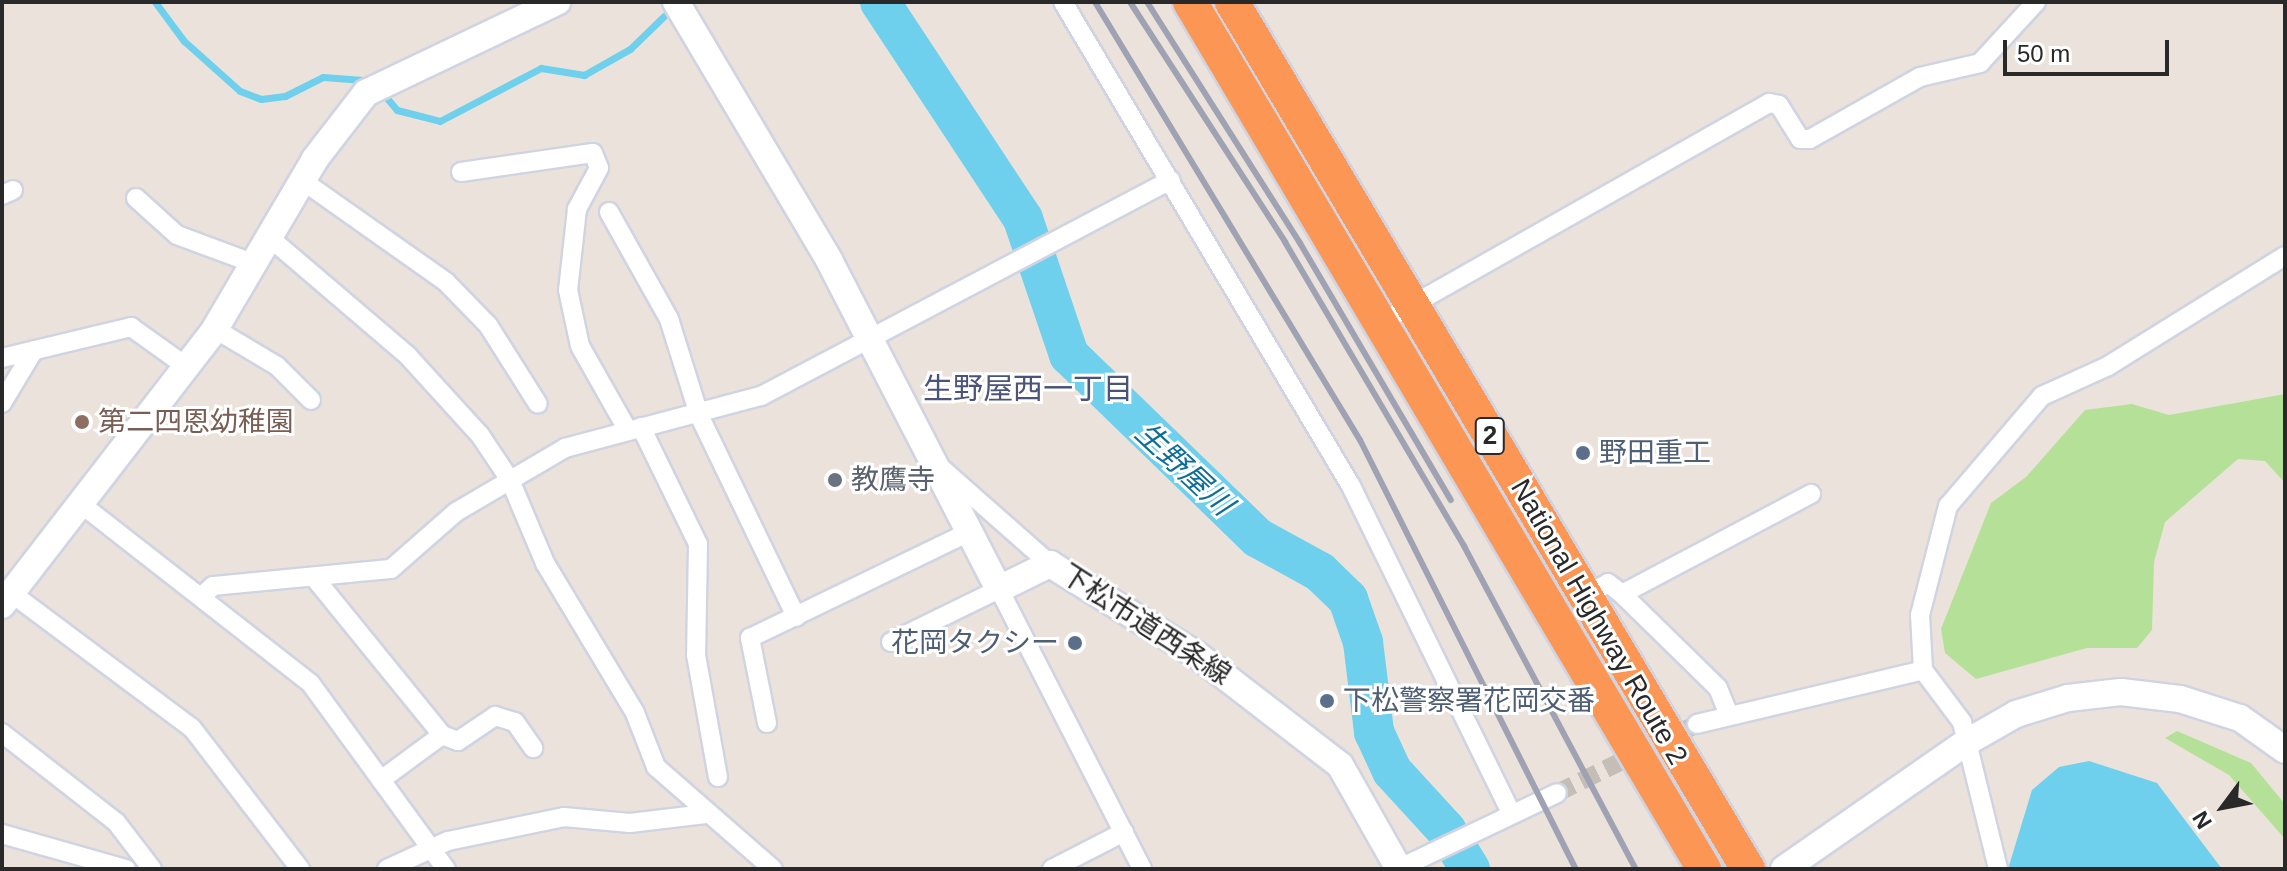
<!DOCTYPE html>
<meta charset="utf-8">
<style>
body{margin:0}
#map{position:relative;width:2287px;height:871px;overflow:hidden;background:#ebe3db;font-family:Arial,"Noto Sans JP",sans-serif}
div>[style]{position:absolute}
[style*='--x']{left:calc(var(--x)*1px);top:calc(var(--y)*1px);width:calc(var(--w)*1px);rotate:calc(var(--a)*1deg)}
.green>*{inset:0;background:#b4e197}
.water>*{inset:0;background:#6ed0ec}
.stream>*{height:7px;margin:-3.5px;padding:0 3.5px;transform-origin:3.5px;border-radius:3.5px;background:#6ed0ec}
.river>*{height:40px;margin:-20px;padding:0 20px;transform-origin:20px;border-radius:20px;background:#6ed0ec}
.street-tunnel>*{height:18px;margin-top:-9px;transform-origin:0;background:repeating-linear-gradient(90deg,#c4beb7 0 18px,transparent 0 27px)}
.roads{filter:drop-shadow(2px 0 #d0d4e2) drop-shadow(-2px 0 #d0d4e2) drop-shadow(0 2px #d0d4e2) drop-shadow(0 -2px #d0d4e2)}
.street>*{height:18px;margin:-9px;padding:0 9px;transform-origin:9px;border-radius:9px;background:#fff}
.secondary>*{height:26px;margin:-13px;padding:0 13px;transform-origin:13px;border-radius:13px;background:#fff}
.highway>*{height:34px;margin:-17px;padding:0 17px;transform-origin:17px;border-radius:17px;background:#fc9655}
.rail>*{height:6px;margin:-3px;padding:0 3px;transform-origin:3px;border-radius:3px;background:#9ea2b3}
.dots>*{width:22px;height:22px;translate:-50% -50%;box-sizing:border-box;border:4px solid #fff;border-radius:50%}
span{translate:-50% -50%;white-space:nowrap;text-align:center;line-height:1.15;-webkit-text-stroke:6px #fff;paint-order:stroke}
.shield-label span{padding:2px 6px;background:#fff;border:2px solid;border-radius:6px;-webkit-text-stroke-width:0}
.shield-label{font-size:26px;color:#292929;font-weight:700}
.education-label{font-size:28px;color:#785e54}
.left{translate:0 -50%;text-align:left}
.service-label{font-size:28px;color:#4e5e75}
.right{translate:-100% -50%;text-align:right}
.worship-label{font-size:28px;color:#5b616d}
.street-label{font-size:28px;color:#292929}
.neighbourhood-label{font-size:30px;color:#4a5479}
.water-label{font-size:30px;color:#0f6e97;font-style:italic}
.frame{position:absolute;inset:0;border:4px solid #292929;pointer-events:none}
.north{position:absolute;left:2183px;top:767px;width:80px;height:80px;-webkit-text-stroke:6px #fff;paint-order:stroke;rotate:238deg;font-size:22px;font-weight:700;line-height:32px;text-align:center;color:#292929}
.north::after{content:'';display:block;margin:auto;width:28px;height:36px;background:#292929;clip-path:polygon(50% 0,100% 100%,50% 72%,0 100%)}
.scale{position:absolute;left:2003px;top:40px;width:166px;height:36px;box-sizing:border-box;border:4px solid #292929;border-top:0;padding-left:10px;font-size:24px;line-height:28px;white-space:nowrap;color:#292929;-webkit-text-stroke:6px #fff;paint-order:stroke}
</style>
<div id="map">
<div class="green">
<div style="clip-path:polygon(2285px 394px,2285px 483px,2265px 461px,2238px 459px,2165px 522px,2154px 562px,2152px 630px,2137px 648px,2087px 648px,1976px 679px,1945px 653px,1941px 629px,1991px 503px,2026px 477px,2085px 410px,2132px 404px,2169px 415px)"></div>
<div style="clip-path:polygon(2177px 731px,2251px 763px,2285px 804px,2285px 839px,2229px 775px,2165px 738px)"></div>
</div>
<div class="water">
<div style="clip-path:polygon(2089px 761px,2157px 783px,2222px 869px,2008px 869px,2032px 790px,2059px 767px)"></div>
</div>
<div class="stream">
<div style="--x:155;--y:2;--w:49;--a:53.4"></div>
<div style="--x:184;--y:41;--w:75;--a:41.8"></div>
<div style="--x:240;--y:91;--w:22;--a:21"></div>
<div style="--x:261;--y:99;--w:24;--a:-7"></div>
<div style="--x:285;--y:96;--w:42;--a:-26.6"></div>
<div style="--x:323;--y:77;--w:40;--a:4.3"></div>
<div style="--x:386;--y:97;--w:17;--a:50"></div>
<div style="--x:397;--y:110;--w:44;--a:14.3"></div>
<div style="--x:440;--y:121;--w:114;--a:-27.7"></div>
<div style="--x:541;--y:68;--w:44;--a:9.2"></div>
<div style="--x:584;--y:75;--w:53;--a:-29.5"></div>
<div style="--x:630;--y:49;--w:47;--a:-44.1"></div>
</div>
<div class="river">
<div style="--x:880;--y:2;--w:260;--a:56.6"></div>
<div style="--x:1023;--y:219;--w:144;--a:71.3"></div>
<div style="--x:1069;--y:355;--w:263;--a:44.1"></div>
<div style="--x:1258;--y:538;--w:71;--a:28.7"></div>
<div style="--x:1320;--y:572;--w:39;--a:44"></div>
<div style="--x:1348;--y:599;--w:46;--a:70.8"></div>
<div style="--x:1363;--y:642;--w:91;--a:83"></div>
<div style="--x:1374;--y:732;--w:43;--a:65.2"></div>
<div style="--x:1392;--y:771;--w:80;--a:47.5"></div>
<div style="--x:1446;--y:830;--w:46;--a:58.4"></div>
</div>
<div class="street-tunnel">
<div style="--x:1557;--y:793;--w:156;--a:-26.2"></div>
</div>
<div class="roads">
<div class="street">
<div style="--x:1063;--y:2;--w:563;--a:59.25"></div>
<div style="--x:1351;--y:486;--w:364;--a:63.9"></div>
<div style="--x:461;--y:172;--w:133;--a:-8.2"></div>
<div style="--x:593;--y:153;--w:16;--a:68"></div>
<div style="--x:599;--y:168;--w:47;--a:118.2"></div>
<div style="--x:577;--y:209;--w:81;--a:96.3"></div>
<div style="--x:568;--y:290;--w:57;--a:77.9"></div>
<div style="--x:580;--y:346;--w:95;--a:60.5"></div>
<div style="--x:303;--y:181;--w:175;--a:35.2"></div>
<div style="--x:446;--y:282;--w:60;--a:45.7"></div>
<div style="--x:488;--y:325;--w:93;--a:57.7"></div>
<div style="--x:2;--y:195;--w:12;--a:-24"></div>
<div style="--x:136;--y:198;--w:55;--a:42.1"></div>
<div style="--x:177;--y:235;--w:83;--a:20.4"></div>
<div style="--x:609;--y:212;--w:123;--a:60.7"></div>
<div style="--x:669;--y:319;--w:101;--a:72.6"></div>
<div style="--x:699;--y:415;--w:224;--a:64.3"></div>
<div style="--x:270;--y:238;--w:182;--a:40.5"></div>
<div style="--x:408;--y:356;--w:107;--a:47.7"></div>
<div style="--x:480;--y:435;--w:54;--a:56.3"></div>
<div style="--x:510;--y:480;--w:90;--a:67.1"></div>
<div style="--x:545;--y:563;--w:175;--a:59"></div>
<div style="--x:635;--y:713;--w:58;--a:68.7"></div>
<div style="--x:656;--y:767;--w:155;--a:41.1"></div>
<div style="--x:1382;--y:322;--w:445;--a:-29.5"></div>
<div style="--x:1769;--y:103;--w:10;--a:11"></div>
<div style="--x:1779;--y:105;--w:40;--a:58"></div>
<div style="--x:1800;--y:139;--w:10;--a:0"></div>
<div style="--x:1810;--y:139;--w:126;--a:-29.4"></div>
<div style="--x:1920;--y:77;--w:62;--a:-13.1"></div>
<div style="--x:1980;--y:63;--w:83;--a:-47.4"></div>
<div style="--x:215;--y:329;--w:72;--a:30.8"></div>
<div style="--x:277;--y:366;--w:48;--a:45"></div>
<div style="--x:2;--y:358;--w:133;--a:-13.5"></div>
<div style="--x:131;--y:327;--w:69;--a:35.5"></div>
<div style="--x:2;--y:403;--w:62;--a:-58.9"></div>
<div style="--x:641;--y:427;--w:130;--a:64"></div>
<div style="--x:698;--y:544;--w:111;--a:91"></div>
<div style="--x:696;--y:655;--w:124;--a:79.8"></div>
<div style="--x:941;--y:468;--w:145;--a:41.4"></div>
<div style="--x:81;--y:504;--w:292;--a:38"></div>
<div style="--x:311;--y:684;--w:229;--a:53.9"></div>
<div style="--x:317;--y:581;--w:198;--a:50.9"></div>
<div style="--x:442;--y:735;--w:76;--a:143.6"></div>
<div style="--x:10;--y:592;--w:227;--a:36.8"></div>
<div style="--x:192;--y:728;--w:178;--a:52.5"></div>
<div style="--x:1622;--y:594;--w:214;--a:-27.9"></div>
<div style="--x:202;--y:596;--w:15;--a:-42"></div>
<div style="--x:213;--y:586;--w:179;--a:-5.5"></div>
<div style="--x:391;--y:569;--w:86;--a:-41.2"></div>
<div style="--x:456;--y:512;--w:126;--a:-30.4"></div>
<div style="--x:565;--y:448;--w:203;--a:-14.9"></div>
<div style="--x:761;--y:396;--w:463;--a:-27.8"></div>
<div style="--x:1584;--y:596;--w:27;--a:-28"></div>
<div style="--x:1608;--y:583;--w:18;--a:38"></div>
<div style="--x:1622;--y:594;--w:134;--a:44.4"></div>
<div style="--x:1718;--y:688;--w:29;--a:68"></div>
<div style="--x:891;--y:642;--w:120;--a:-26.1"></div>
<div style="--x:999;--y:589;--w:314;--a:62.9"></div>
<div style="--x:1923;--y:670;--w:55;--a:-93.1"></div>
<div style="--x:1920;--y:615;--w:113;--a:-75.6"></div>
<div style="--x:1948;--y:506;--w:145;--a:-49.5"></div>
<div style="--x:2042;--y:396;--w:72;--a:-24.4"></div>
<div style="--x:2108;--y:366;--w:208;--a:-31.9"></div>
<div style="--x:1923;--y:670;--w:65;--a:53.1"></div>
<div style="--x:1962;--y:722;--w:151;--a:76.2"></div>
<div style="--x:767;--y:723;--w:87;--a:-101.3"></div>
<div style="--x:750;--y:638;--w:246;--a:-25.8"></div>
<div style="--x:1697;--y:724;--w:232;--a:-13.4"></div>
<div style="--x:2;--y:733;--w:145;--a:38"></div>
<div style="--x:116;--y:822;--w:59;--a:52.5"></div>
<div style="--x:442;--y:735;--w:17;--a:21"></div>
<div style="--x:458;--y:741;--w:45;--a:-34"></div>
<div style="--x:495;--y:716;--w:21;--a:17"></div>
<div style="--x:515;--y:722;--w:32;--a:55"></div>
<div style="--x:2;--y:834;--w:129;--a:15.8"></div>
<div style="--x:387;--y:869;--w:67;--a:-24.7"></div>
<div style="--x:448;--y:841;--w:118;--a:-11.7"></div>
<div style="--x:564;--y:817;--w:66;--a:5.2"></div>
<div style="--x:630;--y:823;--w:76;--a:-6.8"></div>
<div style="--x:1052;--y:869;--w:81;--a:-27.2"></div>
<div style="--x:1398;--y:869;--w:176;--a:-25.5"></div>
</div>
<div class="secondary">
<div style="--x:676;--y:2;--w:300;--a:59.3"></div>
<div style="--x:829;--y:260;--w:370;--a:62.7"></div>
<div style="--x:999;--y:589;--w:57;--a:-26.1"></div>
<div style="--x:1050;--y:564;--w:173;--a:31.8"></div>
<div style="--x:1197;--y:655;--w:180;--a:37.6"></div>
<div style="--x:1340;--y:765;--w:120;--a:60.4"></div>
<div style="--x:2;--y:605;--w:349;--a:-52.3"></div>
<div style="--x:215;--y:329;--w:197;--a:-59.5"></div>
<div style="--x:315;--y:159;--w:83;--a:-52.3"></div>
<div style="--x:366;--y:93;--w:212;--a:-25.5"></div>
<div style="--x:1784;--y:869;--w:223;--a:-34.8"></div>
<div style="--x:1967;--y:742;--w:56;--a:-29.7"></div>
<div style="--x:2016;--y:714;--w:54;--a:-17.1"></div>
<div style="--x:2068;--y:698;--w:53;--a:-6.5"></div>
<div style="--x:2121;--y:692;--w:59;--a:6.8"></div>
<div style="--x:2180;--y:699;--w:63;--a:17.6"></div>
<div style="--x:2240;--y:718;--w:55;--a:35.4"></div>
</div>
<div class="highway">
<div style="--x:1190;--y:2;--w:1008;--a:59.34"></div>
<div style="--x:1232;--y:2;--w:1009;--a:59.24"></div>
</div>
</div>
<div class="rail">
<div style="--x:1095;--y:2;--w:512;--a:58.83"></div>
<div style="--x:1360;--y:440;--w:480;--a:63.3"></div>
<div style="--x:1130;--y:2;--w:286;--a:57.1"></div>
<div style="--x:1285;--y:242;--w:353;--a:59.5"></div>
<div style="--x:1464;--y:546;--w:366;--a:62"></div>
<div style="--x:1147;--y:2;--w:285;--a:57.6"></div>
<div style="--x:1300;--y:243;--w:298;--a:59.6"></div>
</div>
<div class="dots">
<div style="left:82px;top:422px;background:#8d6e63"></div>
<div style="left:1583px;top:453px;background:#5c6f8a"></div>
<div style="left:835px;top:480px;background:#6b7280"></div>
<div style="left:1075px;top:643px;background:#5c6f8a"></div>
<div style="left:1327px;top:701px;background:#5c6f8a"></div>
</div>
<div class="shield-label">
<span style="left:1490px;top:436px">2</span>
</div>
<div class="education-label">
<span class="left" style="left:98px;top:422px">第二四恩幼稚園</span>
</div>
<div class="service-label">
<span class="left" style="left:1599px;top:453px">野田重工</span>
<span class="right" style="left:1059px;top:643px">花岡タクシー</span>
<span class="left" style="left:1343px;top:701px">下松警察署花岡交番</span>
</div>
<div class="worship-label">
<span class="left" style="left:851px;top:480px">教鷹寺</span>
</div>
<div class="street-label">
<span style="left:1599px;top:622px;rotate:60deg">National Highway Route 2</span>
<span style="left:1146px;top:625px;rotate:33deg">下松市道西条線</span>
</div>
<div class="neighbourhood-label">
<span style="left:1028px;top:389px">生野屋西一丁目</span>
</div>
<div class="water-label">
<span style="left:1184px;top:469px;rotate:43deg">生野屋川</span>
</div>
<div class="frame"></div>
<div class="north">N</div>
<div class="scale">50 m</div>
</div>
